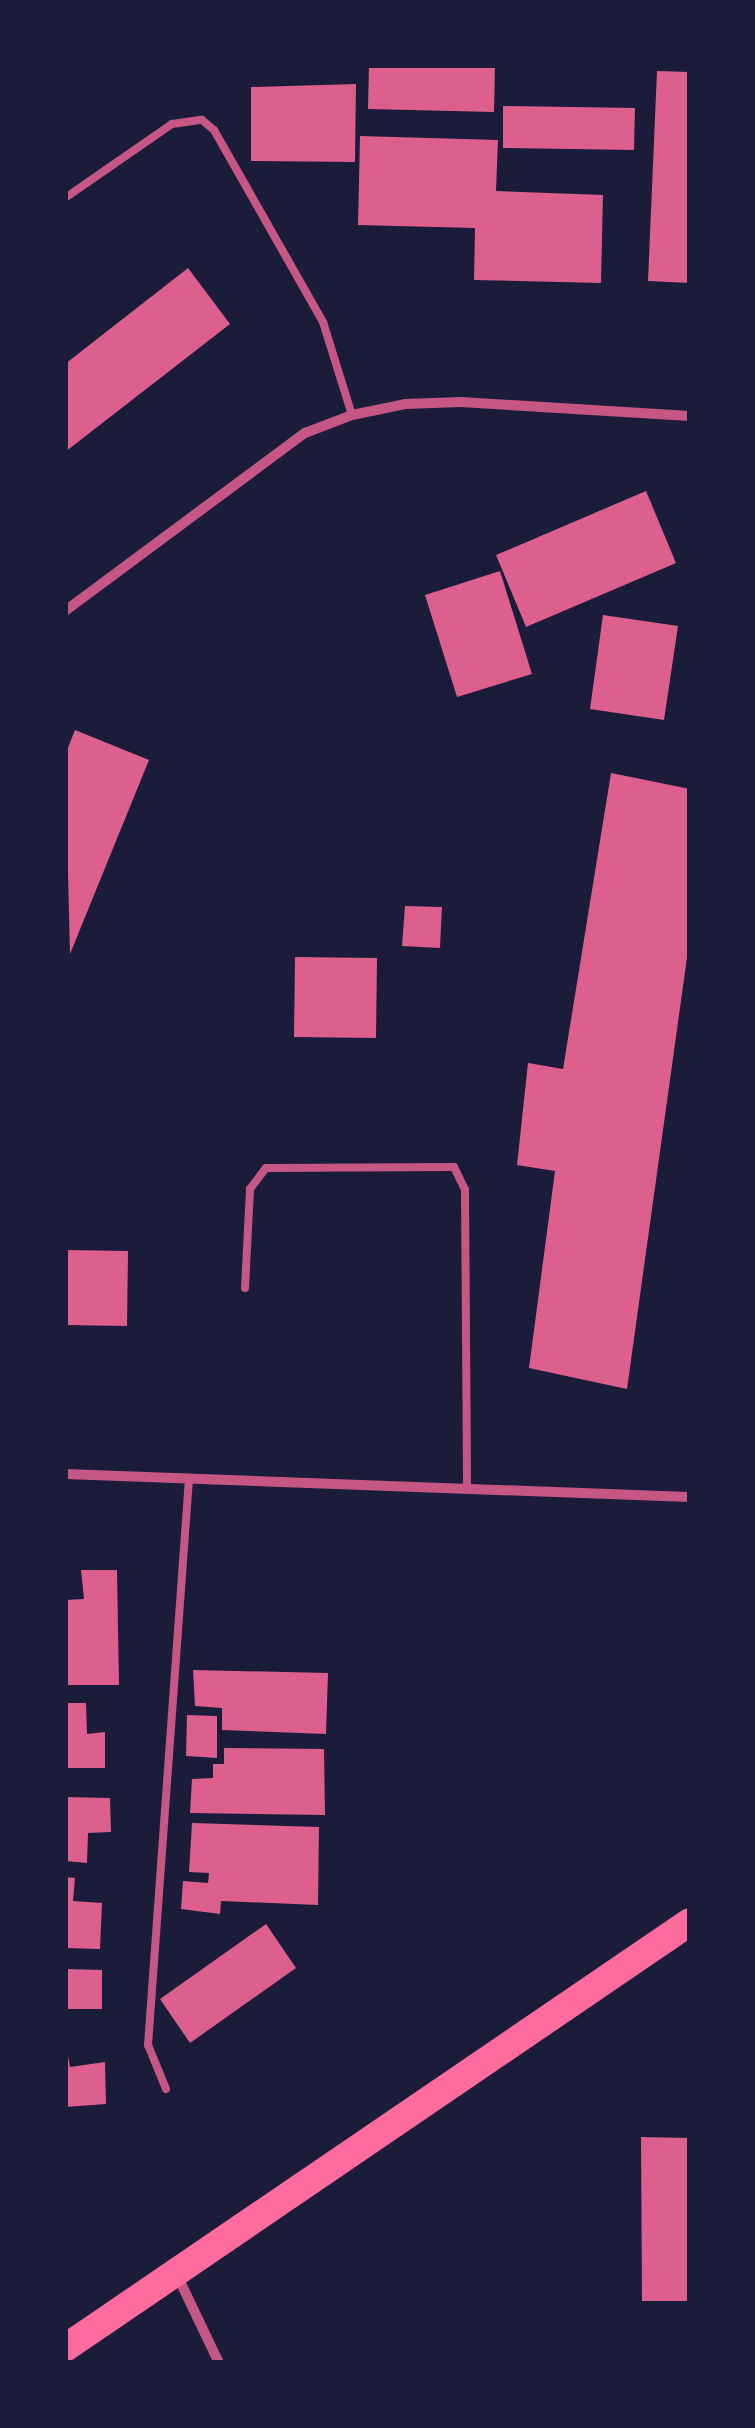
<!DOCTYPE html>
<style>
body{margin:0}
#map{position:relative;width:755px;height:2428px;overflow:hidden;background:#1b1b3a;font-family:Merriweather,serif}
div>[style]{position:absolute}
[style*='--x']{left:calc(var(--x)*1px);top:calc(var(--y)*1px);width:calc(var(--w)*1px);rotate:calc(var(--a)*1deg)}
.building>*{inset:0;background:#dd5f8e}
.service>*{height:8px;margin:-4px;padding:0 4px;transform-origin:4px;border-radius:4px;background:#c65784}
.minor>*{height:10px;margin:-5px;padding:0 5px;transform-origin:5px;border-radius:5px;background:#c65784}
.trunk>*{height:28px;margin:-14px;padding:0 14px;transform-origin:14px;border-radius:14px;background:#ff6b9d}
span{translate:-50% -50%;white-space:nowrap;text-align:center;line-height:1.15;-webkit-text-stroke:8px #1b1b3a;paint-order:stroke}
.frame{position:absolute;inset:0;border:68px solid #1b1b3a;pointer-events:none}
</style>
<div id="map">
<div class="building">
<div style="clip-path:polygon(369px 65px,495px 67px,494px 112px,368px 109px)"></div>
<div style="clip-path:polygon(657px 71px,690px 72px,690px 283px,648px 281px)"></div>
<div style="clip-path:polygon(356px 84px,355px 162px,251px 161px,251px 87px)"></div>
<div style="clip-path:polygon(503px 106px,635px 108px,634px 150px,503px 148px)"></div>
<div style="clip-path:polygon(360px 136px,498px 140px,496px 191px,603px 195px,601px 283px,474px 280px,475px 228px,358px 225px)"></div>
<div style="clip-path:polygon(188px 268px,230px 324px,65px 452px,65px 364px)"></div>
<div style="clip-path:polygon(646px 491px,676px 563px,526px 627px,496px 555px)"></div>
<div style="clip-path:polygon(500px 571px,532px 674px,457px 697px,425px 595px)"></div>
<div style="clip-path:polygon(603px 615px,678px 626px,664px 720px,590px 709px)"></div>
<div style="clip-path:polygon(75px 730px,149px 760px,70px 954px,65px 755px)"></div>
<div style="clip-path:polygon(611px 773px,690px 789px,690px 936px,627px 1389px,529px 1368px,555px 1171px,517px 1165px,528px 1063px,563px 1069px)"></div>
<div style="clip-path:polygon(405px 906px,442px 907px,440px 948px,402px 946px)"></div>
<div style="clip-path:polygon(295px 957px,377px 958px,376px 1038px,294px 1037px)"></div>
<div style="clip-path:polygon(65px 1250px,128px 1251px,127px 1326px,65px 1325px)"></div>
<div style="clip-path:polygon(81px 1570px,117px 1570px,119px 1685px,65px 1685px,65px 1600px,84px 1599px)"></div>
<div style="clip-path:polygon(193px 1670px,328px 1673px,326px 1734px,222px 1730px,222px 1708px,195px 1706px)"></div>
<div style="clip-path:polygon(65px 1703px,86px 1703px,87px 1734px,105px 1732px,105px 1768px,65px 1768px)"></div>
<div style="clip-path:polygon(187px 1715px,217px 1716px,217px 1758px,186px 1756px)"></div>
<div style="clip-path:polygon(224px 1748px,324px 1749px,325px 1815px,190px 1813px,192px 1779px,213px 1778px,213px 1764px,224px 1764px)"></div>
<div style="clip-path:polygon(65px 1797px,110px 1798px,111px 1832px,88px 1833px,87px 1863px,65px 1861px)"></div>
<div style="clip-path:polygon(192px 1823px,319px 1827px,318px 1905px,221px 1901px,220px 1914px,181px 1909px,183px 1881px,208px 1883px,209px 1873px,189px 1872px)"></div>
<div style="clip-path:polygon(65px 1877px,75px 1878px,73px 1901px,102px 1903px,100px 1949px,65px 1948px)"></div>
<div style="clip-path:polygon(266px 1924px,296px 1968px,190px 2043px,160px 1999px)"></div>
<div style="clip-path:polygon(65px 1969px,102px 1970px,102px 2009px,65px 2009px)"></div>
<div style="clip-path:polygon(67px 2050px,70px 2067px,105px 2062px,106px 2104px,65px 2107px)"></div>
<div style="clip-path:polygon(641px 2137px,690px 2138px,690px 2301px,642px 2301px)"></div>
</div>
<div class="service">
<div style="--x:65;--y:198;--w:130;--a:-34.7"></div>
<div style="--x:172;--y:124;--w:30;--a:-8"></div>
<div style="--x:202;--y:120;--w:16;--a:40"></div>
<div style="--x:214;--y:130;--w:221;--a:60.4"></div>
<div style="--x:323;--y:322;--w:97;--a:72.7"></div>
<div style="--x:245;--y:1288;--w:99;--a:-87.1"></div>
<div style="--x:250;--y:1189;--w:26;--a:-53"></div>
<div style="--x:266;--y:1168;--w:188;--a:-0.3"></div>
<div style="--x:454;--y:1167;--w:25;--a:64"></div>
<div style="--x:465;--y:1190;--w:298;--a:89.6"></div>
<div style="--x:166;--y:2089;--w:48;--a:-112.2"></div>
<div style="--x:148;--y:2045;--w:568;--a:-85.86"></div>
</div>
<div class="minor">
<div style="--x:65;--y:611;--w:299;--a:-36.6"></div>
<div style="--x:305;--y:433;--w:50;--a:-21"></div>
<div style="--x:352;--y:415;--w:54;--a:-11.7"></div>
<div style="--x:405;--y:404;--w:56;--a:-2"></div>
<div style="--x:461;--y:402;--w:229;--a:3.5"></div>
<div style="--x:65;--y:1474;--w:625;--a:2.11"></div>
<div style="--x:177;--y:2275;--w:98;--a:64.5"></div>
</div>
<div class="trunk">
<div style="--x:65;--y:2348;--w:756;--a:-34.28"></div>
</div>
<div class="frame"></div>
</div>
